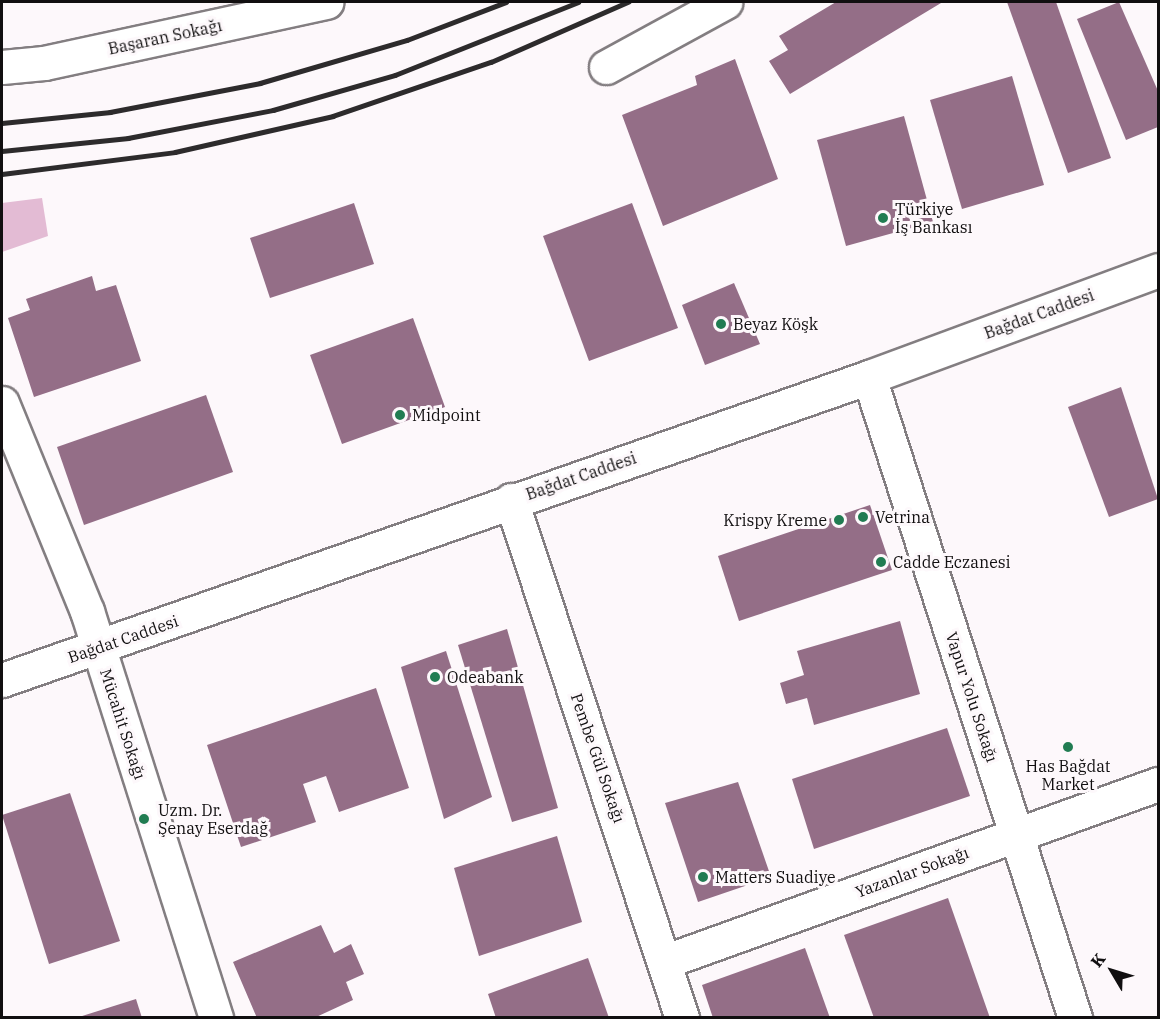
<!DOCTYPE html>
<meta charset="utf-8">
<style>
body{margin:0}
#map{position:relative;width:1160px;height:1019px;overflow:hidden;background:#fdf8fb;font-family:"IBM Plex Serif",serif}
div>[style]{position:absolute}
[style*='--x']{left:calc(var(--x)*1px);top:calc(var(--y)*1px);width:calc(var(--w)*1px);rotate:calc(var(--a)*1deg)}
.green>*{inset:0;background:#e3bbd4}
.building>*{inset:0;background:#946e87}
.roads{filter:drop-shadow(2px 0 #837e81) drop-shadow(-2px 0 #837e81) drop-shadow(0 2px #837e81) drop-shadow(0 -2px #837e81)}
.minor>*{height:33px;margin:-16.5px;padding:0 16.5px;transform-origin:16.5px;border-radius:16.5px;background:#fff}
.primary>*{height:33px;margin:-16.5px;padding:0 16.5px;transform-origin:16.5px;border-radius:16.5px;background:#fff}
.rail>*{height:4.5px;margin:-2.25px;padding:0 2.25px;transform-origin:2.25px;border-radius:2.25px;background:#2d2b2c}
.dots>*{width:16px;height:16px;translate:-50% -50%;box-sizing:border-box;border:3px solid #fdf8fb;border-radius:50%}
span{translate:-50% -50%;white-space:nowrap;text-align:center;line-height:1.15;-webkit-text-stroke:6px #fdf8fb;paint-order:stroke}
.street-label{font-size:16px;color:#110f10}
.poi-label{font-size:16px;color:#110f10}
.left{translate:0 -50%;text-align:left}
.right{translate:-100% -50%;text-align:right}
.frame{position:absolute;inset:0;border:3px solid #110f10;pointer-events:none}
.north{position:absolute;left:1082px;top:941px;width:60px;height:60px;-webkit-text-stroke:4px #fdf8fb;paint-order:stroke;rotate:308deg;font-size:16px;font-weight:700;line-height:24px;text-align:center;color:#110f10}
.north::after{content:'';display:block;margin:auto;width:21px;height:27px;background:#110f10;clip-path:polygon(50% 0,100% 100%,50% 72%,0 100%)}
</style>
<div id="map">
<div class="green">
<div style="clip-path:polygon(42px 198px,48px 236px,2px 252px,2px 203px)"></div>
</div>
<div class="building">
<div style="clip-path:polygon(836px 2px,939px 2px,941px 3px,790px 94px,769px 61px,788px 50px,779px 36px)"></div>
<div style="clip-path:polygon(1007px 2px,1056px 2px,1111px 158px,1068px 173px)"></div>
<div style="clip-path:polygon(1119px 2px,1158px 91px,1158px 127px,1126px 140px,1077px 19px)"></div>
<div style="clip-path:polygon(735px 59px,778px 179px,663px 226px,622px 115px,697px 85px,695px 76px)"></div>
<div style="clip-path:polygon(1012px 76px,1044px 185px,962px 209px,930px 100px)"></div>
<div style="clip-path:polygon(904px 116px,933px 222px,846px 246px,817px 140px)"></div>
<div style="clip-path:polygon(354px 203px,374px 264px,270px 298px,250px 238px)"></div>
<div style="clip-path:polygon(632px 203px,678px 328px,589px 361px,543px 236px)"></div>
<div style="clip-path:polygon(92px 276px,96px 291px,116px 285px,141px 361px,34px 397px,8px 318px,30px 310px,26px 299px)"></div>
<div style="clip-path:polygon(734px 283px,760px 344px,705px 365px,682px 305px)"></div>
<div style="clip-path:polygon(413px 318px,445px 407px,342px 444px,310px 355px)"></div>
<div style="clip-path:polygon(1121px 387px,1158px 499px,1109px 517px,1068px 407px)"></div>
<div style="clip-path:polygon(206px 395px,233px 472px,84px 525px,57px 447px)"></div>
<div style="clip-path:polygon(870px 505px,892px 570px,739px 621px,718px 556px)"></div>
<div style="clip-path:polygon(900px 621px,920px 694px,814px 725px,807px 698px,786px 704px,780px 683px,804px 675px,797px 651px)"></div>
<div style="clip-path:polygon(507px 629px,558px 808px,512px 822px,458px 645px)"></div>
<div style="clip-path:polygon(446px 651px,492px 797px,444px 819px,401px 667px)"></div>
<div style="clip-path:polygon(376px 688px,409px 788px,339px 812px,326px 776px,303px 784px,316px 822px,241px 847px,207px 745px)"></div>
<div style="clip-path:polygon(947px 728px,970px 796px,814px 849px,792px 779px)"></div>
<div style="clip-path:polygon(738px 782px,771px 877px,698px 902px,665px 803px)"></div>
<div style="clip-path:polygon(70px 793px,120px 941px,49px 964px,2px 815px)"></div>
<div style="clip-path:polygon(557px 836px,582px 922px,479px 956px,454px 868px)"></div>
<div style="clip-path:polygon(948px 898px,990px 1018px,874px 1018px,844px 935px)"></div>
<div style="clip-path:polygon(321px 925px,334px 953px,351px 944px,364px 974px,346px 982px,353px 1000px,314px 1018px,257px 1018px,233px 962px)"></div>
<div style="clip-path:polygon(805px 948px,830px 1018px,713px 1018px,702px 985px)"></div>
<div style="clip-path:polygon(588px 958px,609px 1018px,496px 1018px,488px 994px)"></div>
<div style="clip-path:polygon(136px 999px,142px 1018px,79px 1018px,79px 1017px)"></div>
</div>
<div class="roads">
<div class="minor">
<div style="--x:2;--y:67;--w:42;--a:-5.4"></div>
<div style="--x:44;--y:63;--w:289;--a:-12.2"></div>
<div style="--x:606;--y:67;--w:136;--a:-28.6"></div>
<div style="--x:869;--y:377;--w:673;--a:72.18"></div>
<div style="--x:2;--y:403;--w:225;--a:67.8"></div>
<div style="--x:87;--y:611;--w:427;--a:72.4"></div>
<div style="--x:511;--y:500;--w:545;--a:71.73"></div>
<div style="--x:666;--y:961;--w:523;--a:-19.79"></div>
</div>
<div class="primary">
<div style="--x:2;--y:680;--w:918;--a:-19.26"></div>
<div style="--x:869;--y:377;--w:308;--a:-20.3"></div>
</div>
</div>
<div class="rail">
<div style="--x:2;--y:123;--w:109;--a:-5.8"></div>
<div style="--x:110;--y:112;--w:153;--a:-10.9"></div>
<div style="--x:260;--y:83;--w:153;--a:-16.3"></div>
<div style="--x:407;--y:40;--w:106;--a:-21"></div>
<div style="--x:2;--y:151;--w:127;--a:-5.9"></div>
<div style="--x:128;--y:138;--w:148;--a:-10.9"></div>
<div style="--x:273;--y:110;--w:127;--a:-16"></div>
<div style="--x:395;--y:75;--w:197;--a:-21.7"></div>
<div style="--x:2;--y:174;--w:174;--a:-7.2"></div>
<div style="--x:175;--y:152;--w:162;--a:-12.8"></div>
<div style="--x:333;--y:116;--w:167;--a:-18.9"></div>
<div style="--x:491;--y:62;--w:150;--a:-23.7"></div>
</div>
<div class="dots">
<div style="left:883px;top:218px;background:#217c52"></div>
<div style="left:721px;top:324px;background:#217c52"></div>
<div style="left:400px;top:415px;background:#217c52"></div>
<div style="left:863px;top:517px;background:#217c52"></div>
<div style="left:839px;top:520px;background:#217c52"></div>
<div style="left:881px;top:562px;background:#217c52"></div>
<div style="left:435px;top:677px;background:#217c52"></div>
<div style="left:1068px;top:747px;background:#217c52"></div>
<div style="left:144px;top:819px;background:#217c52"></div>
<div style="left:703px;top:877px;background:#217c52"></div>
</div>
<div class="street-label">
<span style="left:165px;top:37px;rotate:-12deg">Başaran Sokağı</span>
<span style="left:1039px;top:314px;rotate:-20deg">Bağdat Caddesi</span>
<span style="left:581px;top:476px;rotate:-19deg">Bağdat Caddesi</span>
<span style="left:123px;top:639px;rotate:-19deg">Bağdat Caddesi</span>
<span style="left:972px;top:697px;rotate:72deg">Vapur Yolu Sokağı</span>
<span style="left:123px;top:724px;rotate:72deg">Mücahit Sokağı</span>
<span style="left:598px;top:758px;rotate:71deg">Pembe Gül Sokağı</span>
<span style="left:912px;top:872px;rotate:-20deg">Yazanlar Sokağı</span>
</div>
<div class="poi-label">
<span class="left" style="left:895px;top:218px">Türkiye<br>İş Bankası</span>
<span class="left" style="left:733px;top:324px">Beyaz Köşk</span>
<span class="left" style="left:412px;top:415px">Midpoint</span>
<span class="left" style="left:875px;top:517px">Vetrina</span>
<span class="right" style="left:827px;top:520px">Krispy Kreme</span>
<span class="left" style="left:893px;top:562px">Cadde Eczanesi</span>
<span class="left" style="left:447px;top:677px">Odeabank</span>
<span style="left:1068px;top:775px">Has Bağdat<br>Market</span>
<span class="left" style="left:158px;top:819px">Uzm. Dr.<br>Şenay Eserdağ</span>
<span class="left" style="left:715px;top:877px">Matters Suadiye</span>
</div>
<div class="frame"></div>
<div class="north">K</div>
</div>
